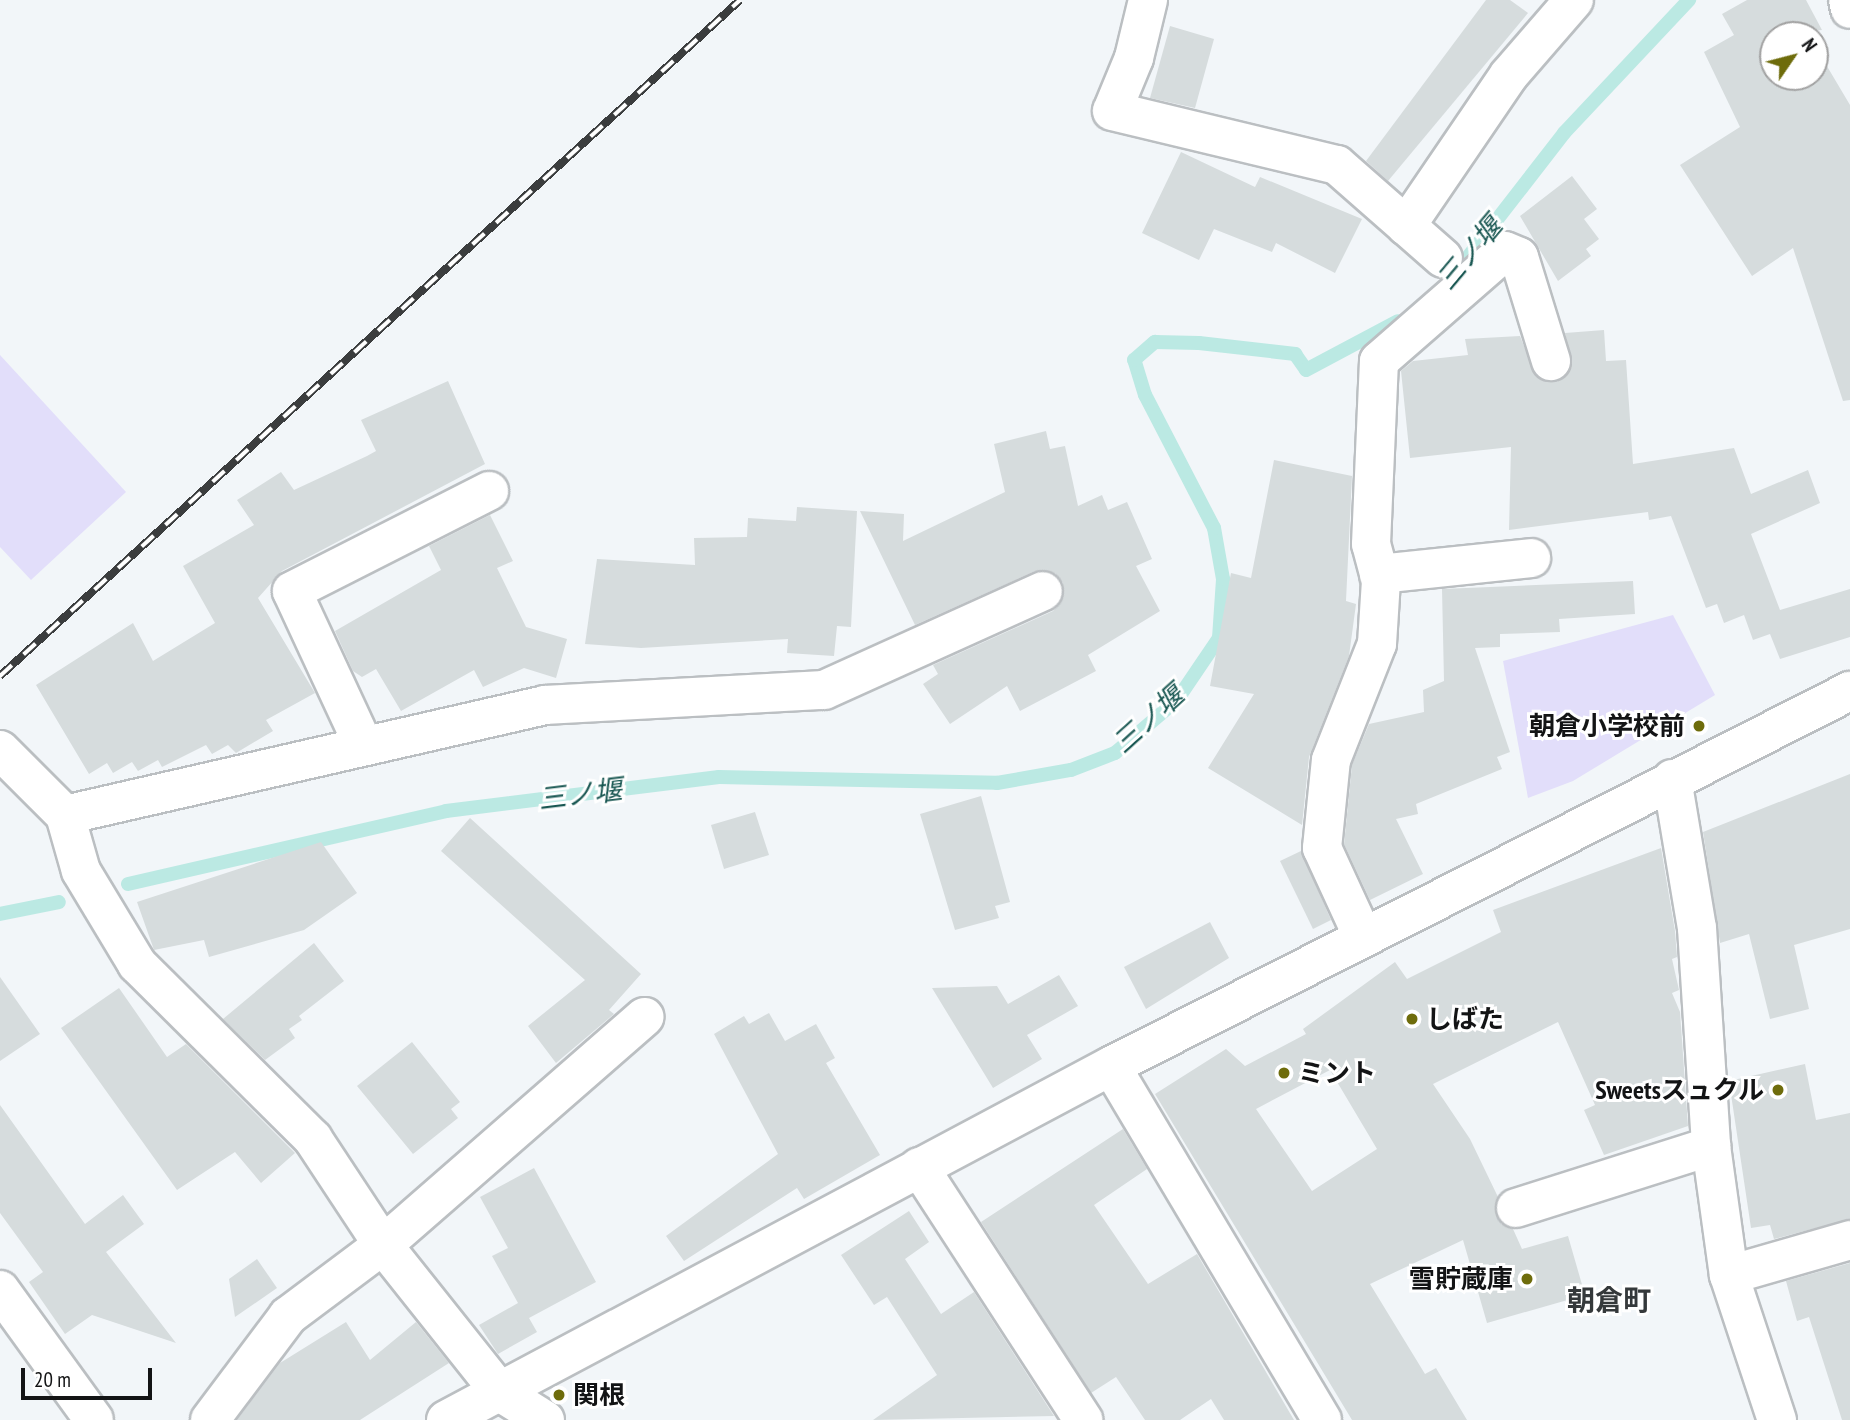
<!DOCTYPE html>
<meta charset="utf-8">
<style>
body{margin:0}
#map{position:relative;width:1850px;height:1420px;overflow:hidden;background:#f2f6f9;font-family:"PT Sans Narrow","Noto Sans JP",sans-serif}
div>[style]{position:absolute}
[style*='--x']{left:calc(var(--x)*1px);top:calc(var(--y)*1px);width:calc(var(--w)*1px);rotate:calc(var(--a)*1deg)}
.green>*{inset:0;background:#e2defa}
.stream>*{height:14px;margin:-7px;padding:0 7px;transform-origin:7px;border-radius:7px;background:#bbe9e3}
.building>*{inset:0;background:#d6dcdd}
.roads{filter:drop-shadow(2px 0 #bbbfc2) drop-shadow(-2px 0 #bbbfc2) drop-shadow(0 2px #bbbfc2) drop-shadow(0 -2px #bbbfc2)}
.minor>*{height:38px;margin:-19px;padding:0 19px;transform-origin:19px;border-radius:19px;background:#fff}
.rail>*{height:8px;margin-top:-4px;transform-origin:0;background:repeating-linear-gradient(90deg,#fff 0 16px,#3b3d3e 0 32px);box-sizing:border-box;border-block:2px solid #3b3d3e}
.dots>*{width:19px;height:19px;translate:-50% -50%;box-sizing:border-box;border:4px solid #fff;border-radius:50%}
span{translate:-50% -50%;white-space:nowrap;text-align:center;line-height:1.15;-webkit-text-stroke:6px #fff;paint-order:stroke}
.poi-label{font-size:26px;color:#131415;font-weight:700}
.right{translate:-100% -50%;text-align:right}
.left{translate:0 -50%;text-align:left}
.water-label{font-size:28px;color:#195752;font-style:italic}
.neighbourhood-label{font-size:28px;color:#35393b;font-weight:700}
.north{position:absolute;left:1759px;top:21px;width:70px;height:70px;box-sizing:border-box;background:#fff;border:2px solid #a1a1a1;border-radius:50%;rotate:55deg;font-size:19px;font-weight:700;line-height:28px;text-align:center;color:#131415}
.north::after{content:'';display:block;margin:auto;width:24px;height:32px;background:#6e6c0b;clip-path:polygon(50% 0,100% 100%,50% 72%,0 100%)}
.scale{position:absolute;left:21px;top:1368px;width:131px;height:32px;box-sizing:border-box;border:4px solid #131415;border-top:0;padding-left:9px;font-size:21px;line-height:24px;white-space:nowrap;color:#131415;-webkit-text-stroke:5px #fff;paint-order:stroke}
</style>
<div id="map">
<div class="green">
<div style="clip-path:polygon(0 355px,126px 492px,31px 580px,0 547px)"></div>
<div style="clip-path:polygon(1673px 615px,1715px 695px,1573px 781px,1528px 798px,1503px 661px)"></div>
</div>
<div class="stream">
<div style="--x:1454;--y:275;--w:180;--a:-52.2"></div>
<div style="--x:1564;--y:133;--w:183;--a:-46.8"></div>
<div style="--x:128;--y:884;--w:326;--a:-12.9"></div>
<div style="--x:446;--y:811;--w:275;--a:-7.1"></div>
<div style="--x:719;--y:777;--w:278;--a:1.2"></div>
<div style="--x:997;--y:783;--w:75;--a:-10"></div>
<div style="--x:1071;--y:770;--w:47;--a:-21.1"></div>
<div style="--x:1115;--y:753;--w:82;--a:-40.5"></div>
<div style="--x:1177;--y:700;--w:75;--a:-55.9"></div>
<div style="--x:1219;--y:638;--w:59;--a:-86.1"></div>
<div style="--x:1223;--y:579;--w:52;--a:-100"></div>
<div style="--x:1214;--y:528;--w:150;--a:-117.4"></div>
<div style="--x:1145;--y:395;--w:37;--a:-107"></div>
<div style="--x:1134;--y:360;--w:28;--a:-41"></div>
<div style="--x:1155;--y:342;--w:44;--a:1.3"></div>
<div style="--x:1199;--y:343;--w:97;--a:6.5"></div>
<div style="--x:1295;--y:354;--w:19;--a:55"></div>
<div style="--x:1306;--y:370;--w:104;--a:-28"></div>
<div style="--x:0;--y:914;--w:60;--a:-11.5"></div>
</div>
<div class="building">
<div style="clip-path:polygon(1486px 0,1510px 0,1528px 13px,1388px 181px,1366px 161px)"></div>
<div style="clip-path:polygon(1747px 0,1806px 0,1822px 30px,1773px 35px,1773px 77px,1815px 77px,1815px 46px,1850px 105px,1850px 400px,1843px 401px,1793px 248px,1752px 276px,1680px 165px,1740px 127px,1704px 52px,1734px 35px,1722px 14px)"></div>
<div style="clip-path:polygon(1170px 26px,1214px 39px,1195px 108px,1150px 98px)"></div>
<div style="clip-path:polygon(1181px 152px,1255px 187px,1260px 177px,1362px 219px,1335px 273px,1276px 243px,1272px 252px,1214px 229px,1199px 260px,1142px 233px)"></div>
<div style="clip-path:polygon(1572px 176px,1597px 209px,1584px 219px,1599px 239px,1586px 249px,1591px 256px,1558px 281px,1520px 216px)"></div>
<div style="clip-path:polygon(1604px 330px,1606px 361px,1626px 360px,1633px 464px,1734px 448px,1751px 494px,1808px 470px,1820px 503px,1751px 534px,1780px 610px,1850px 589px,1850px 637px,1780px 659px,1770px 634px,1753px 640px,1744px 615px,1724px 623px,1717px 604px,1706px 608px,1671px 516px,1649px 520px,1648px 512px,1509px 530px,1511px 447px,1410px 458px,1401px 371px,1413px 361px,1468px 355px,1465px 339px,1520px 336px,1536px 376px,1557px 382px,1572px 365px,1565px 333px)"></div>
<div style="clip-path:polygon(448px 381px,485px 464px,282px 571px,258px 598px,315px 693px,266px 720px,273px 731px,236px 753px,228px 745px,212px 754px,206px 745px,162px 767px,158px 760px,138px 771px,132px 762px,113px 773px,107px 763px,89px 774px,36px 685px,133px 623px,153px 661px,215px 623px,183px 566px,254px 525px,237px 500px,281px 472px,294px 490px,367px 456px,376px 451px,361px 420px)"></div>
<div style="clip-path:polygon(1046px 431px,1050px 449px,1065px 446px,1078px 506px,1102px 495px,1108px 510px,1127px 502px,1152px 559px,1136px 566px,1160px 611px,1088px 655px,1096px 671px,1020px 711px,1007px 686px,950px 724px,923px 684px,938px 674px,933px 665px,1053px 611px,1061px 603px,1063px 583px,1055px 573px,1035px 571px,915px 625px,860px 511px,904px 514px,903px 541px,1005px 492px,994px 444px)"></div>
<div style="clip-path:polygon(1274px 460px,1352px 476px,1346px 601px,1356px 604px,1349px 656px,1309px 757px,1302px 825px,1208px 768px,1254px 694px,1210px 686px,1231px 573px,1251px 578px)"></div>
<div style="clip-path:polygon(797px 507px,857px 511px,851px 627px,837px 626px,834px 656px,787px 653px,788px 639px,641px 648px,585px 644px,597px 559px,695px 565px,694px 538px,747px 537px,748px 518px,796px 521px)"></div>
<div style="clip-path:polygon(490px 515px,513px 561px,497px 568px,526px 627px,567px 639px,556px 678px,524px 668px,483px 687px,474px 670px,401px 711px,376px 669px,362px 677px,353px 671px,335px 631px,441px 570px,429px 546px)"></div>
<div style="clip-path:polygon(1633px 581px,1635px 614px,1559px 619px,1560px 632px,1500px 634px,1500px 647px,1475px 648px,1510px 752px,1497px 757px,1502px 769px,1416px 804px,1418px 814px,1396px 819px,1423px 874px,1370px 900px,1344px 844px,1352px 765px,1369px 724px,1424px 712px,1423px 690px,1444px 681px,1442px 589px)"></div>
<div style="clip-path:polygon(1850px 774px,1850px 929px,1794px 945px,1809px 1009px,1770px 1019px,1749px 934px,1720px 943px,1703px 832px)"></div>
<div style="clip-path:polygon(981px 796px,1010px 902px,995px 906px,999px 918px,955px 930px,920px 814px)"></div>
<div style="clip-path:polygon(755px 812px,769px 855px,724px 869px,711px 825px)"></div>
<div style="clip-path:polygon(470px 818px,641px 974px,609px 1010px,614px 1014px,556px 1063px,528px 1026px,585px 980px,441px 851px)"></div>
<div style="clip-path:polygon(321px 842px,357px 893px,304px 930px,209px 957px,204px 940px,154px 950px,137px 902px)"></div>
<div style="clip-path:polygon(evenodd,1661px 848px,1675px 931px,1677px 957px,1672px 959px,1679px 990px,1672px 993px,1680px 1012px,1688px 1126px,1604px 1155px,1584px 1110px,1595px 1105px,1558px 1022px,1433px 1084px,1470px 1139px,1498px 1197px,1501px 1224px,1513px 1229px,1522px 1249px,1568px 1236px,1585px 1295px,1487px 1323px,1463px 1240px,1370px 1284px,1425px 1374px,1436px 1368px,1467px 1420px,1352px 1420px,1155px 1094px,1226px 1049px,1245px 1066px,1306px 1034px,1303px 1029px,1395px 962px,1407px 979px,1501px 932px,1493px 910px,1661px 848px,1330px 1070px,1377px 1149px,1312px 1191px,1256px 1109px,1330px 1070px)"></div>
<div style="clip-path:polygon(1301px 851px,1331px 920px,1313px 929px,1280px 861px)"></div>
<div style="clip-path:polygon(1210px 922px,1229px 958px,1146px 1009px,1124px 967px)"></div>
<div style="clip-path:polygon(314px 943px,344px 981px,299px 1016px,302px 1020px,289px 1029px,295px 1038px,265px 1060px,223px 1019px)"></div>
<div style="clip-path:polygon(1059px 975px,1078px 1006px,1027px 1035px,1042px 1059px,993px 1088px,932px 988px,997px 986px,1008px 1004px)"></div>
<div style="clip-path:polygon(0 977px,40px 1034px,0 1061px)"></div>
<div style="clip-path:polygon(119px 988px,167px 1057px,186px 1044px,295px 1153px,261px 1183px,235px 1152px,177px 1190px,61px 1028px)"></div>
<div style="clip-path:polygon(769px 1013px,785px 1041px,816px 1024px,835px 1058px,826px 1063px,880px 1155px,804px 1199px,797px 1188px,684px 1261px,666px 1236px,778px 1154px,714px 1034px,744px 1016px,749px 1024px)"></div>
<div style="clip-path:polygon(412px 1042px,460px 1102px,451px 1109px,458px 1118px,413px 1154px,357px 1086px)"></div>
<div style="clip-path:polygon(1805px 1064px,1816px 1120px,1850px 1113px,1850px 1219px,1774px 1239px,1770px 1225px,1751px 1228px,1729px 1081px)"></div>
<div style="clip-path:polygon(0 1105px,85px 1224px,123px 1195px,144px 1224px,106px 1252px,176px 1343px,92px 1315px,65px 1334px,29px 1282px,43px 1272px,0 1213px)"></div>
<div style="clip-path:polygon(1123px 1129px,1147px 1169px,1094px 1205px,1148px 1284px,1197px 1254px,1294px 1420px,1224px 1420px,1211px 1399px,1180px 1420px,1145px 1420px,1116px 1377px,1091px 1393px,981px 1222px)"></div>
<div style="clip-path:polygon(534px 1168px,596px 1282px,529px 1318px,537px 1332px,498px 1354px,479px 1325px,518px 1303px,492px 1256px,508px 1248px,480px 1197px)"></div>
<div style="clip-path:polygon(909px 1211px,929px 1242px,905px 1259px,941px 1314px,974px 1292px,1054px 1416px,873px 1420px,937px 1375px,887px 1297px,874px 1305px,841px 1255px)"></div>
<div style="clip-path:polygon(257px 1259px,277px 1288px,235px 1317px,229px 1279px)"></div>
<div style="clip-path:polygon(1850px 1263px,1850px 1420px,1842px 1420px,1809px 1317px,1797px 1321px,1786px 1281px)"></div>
<div style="clip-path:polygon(346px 1322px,370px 1360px,416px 1322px,449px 1363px,360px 1420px,237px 1420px,280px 1363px)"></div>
</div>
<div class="roads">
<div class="minor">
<div style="--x:1148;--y:0;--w:60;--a:103.6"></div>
<div style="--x:1134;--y:58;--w:57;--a:112.5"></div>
<div style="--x:1112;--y:111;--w:231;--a:13.5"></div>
<div style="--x:1337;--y:165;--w:141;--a:41.3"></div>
<div style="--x:1848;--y:0;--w:9;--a:77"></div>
<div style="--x:1406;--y:226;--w:183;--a:-55.7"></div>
<div style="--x:1509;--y:75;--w:99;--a:-49.1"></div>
<div style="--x:1379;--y:574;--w:153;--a:-6"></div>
<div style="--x:362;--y:742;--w:166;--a:-114.9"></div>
<div style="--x:292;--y:591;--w:221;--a:-26.9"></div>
<div style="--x:0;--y:750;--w:92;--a:45"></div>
<div style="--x:65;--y:815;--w:58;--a:74.1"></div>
<div style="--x:81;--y:871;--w:109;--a:58.9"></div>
<div style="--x:137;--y:964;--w:248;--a:44.8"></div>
<div style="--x:313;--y:1139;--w:127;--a:56.6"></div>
<div style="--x:383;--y:1245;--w:188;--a:51.5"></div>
<div style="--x:500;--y:1392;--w:53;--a:31.9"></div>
<div style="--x:1672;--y:779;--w:151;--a:80.5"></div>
<div style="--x:1697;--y:928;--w:218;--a:86.3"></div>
<div style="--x:1711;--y:1146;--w:130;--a:82.1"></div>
<div style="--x:1729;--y:1275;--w:153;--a:71.7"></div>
<div style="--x:65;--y:815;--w:492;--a:-12.9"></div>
<div style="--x:545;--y:705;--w:279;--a:-3.1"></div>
<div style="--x:824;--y:690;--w:240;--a:-24.3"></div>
<div style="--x:1363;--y:937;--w:98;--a:-114.7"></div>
<div style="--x:1322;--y:848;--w:88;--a:-84.2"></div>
<div style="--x:1331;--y:760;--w:125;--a:-68.4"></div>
<div style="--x:1377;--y:644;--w:63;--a:-86.4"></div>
<div style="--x:1381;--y:581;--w:38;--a:-105"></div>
<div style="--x:1371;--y:544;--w:183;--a:-87.5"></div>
<div style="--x:1379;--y:361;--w:167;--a:-41.1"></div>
<div style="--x:1505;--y:251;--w:15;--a:23"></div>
<div style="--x:1519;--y:257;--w:109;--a:72.9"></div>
<div style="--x:1111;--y:1066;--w:412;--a:59.2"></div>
<div style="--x:919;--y:1167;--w:302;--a:57"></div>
<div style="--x:1516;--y:1208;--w:205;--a:-17.6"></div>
<div style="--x:1729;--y:1275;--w:126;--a:-16.1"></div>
<div style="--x:0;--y:1290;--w:160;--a:54.1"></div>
<div style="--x:210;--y:1420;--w:130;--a:-53.1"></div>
<div style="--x:288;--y:1316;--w:119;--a:-36.8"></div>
<div style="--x:383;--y:1245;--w:347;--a:-41.1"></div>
<div style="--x:446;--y:1420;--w:753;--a:-28.03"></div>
<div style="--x:1111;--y:1066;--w:829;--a:-26.91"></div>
</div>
</div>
<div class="rail">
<div style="--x:0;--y:676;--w:1002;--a:-42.41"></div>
</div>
<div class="dots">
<div style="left:1699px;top:726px;background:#6e6c0b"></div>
<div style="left:1412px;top:1019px;background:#6e6c0b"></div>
<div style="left:1284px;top:1073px;background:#6e6c0b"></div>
<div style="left:1778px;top:1090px;background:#6e6c0b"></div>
<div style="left:1527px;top:1279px;background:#6e6c0b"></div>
<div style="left:559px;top:1395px;background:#6e6c0b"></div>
</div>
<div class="poi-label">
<span class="right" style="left:1685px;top:726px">朝倉小学校前</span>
<span class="left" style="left:1426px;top:1019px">しばた</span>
<span class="left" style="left:1298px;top:1073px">ミント</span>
<span class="right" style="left:1764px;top:1090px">Sweetsスュクル</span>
<span class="right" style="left:1513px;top:1279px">雪貯蔵庫</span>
<span class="left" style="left:573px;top:1395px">関根</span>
</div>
<div class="water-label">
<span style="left:1469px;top:253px;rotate:-50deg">三ノ堰</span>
<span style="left:1148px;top:719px;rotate:-42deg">三ノ堰</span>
<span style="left:580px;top:794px;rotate:-7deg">三ノ堰</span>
</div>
<div class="neighbourhood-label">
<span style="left:1609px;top:1300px">朝倉町</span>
</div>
<div class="north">N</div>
<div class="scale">20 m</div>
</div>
